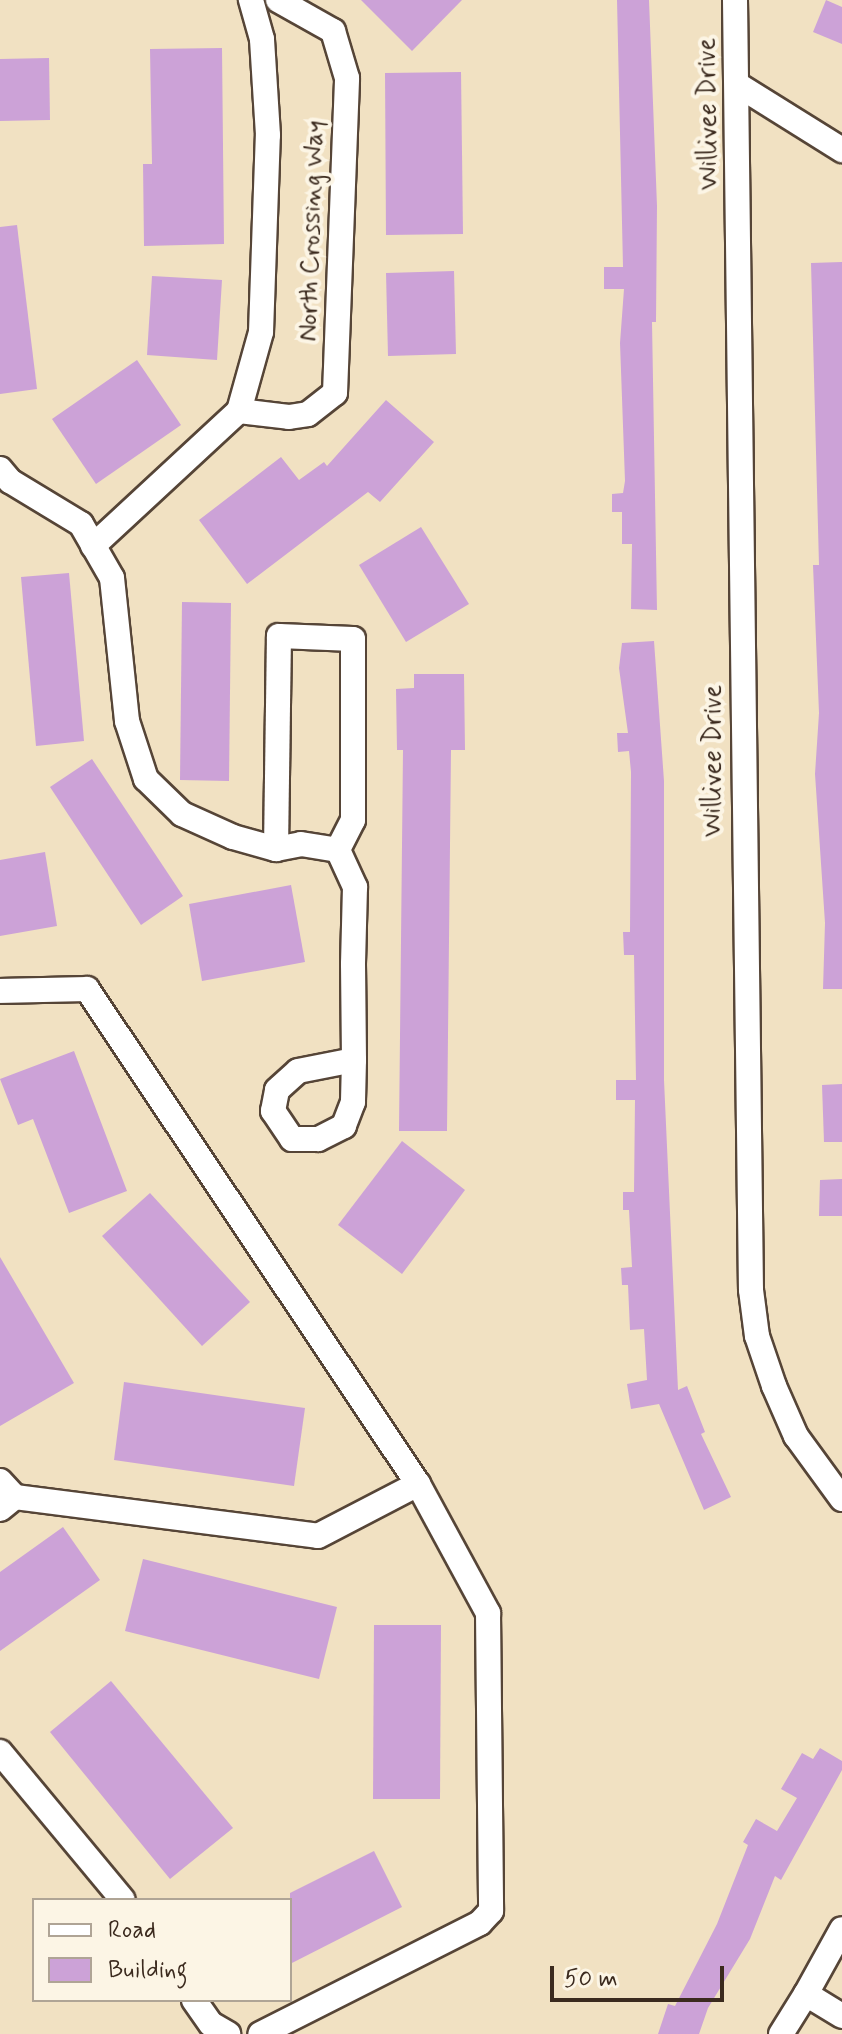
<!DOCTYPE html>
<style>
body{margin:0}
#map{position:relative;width:842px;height:2034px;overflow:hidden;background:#f1e1c2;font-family:Mynerve,sans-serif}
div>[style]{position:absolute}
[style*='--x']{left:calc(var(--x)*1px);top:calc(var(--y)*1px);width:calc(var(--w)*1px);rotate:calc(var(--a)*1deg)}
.building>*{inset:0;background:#cca2d7}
.roads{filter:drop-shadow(2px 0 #564537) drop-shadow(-2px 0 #564537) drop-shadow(0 2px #564537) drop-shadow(0 -2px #564537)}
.street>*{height:24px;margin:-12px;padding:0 12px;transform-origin:12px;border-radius:12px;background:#fff}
span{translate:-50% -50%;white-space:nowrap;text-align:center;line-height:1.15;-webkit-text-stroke:8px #fcf5e5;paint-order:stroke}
.street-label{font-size:26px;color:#3b2a1e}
.legend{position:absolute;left:32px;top:1898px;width:260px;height:104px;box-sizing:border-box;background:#fcf5e5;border:2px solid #afa495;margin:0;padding:10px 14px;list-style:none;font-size:24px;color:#3b2a1e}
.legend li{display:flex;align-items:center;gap:16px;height:40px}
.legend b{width:40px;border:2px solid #afa495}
.scale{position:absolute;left:550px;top:1966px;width:174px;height:36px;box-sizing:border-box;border:4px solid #3b2a1e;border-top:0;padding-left:10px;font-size:24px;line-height:28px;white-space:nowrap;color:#3b2a1e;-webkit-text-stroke:6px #fcf5e5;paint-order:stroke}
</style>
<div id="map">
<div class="building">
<div style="clip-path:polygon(361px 0,462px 0,412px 51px)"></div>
<div style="clip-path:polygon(617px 0,649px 0,657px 206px,656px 322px,652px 322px,657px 610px,631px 609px,632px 544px,622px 544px,622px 512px,612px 512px,612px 494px,623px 493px,625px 481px,620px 343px,624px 289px,604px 289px,604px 267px,623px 267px)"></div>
<div style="clip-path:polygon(826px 0,842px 7px,842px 44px,813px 32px)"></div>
<div style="clip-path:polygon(222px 48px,224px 244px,144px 246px,143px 164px,152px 164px,150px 49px)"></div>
<div style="clip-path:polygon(49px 58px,50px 120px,0 121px,0 59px)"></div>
<div style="clip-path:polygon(461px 72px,463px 234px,386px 235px,385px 73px)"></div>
<div style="clip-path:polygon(17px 225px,37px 389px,0 394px,0 227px)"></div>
<div style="clip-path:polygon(842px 262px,842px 989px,823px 989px,825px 923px,815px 774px,819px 713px,813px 565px,819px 565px,811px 263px)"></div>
<div style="clip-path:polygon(454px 271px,456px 354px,388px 356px,386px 273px)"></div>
<div style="clip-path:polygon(152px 276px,222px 280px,217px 360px,147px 355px)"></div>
<div style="clip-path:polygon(137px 360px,181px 425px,96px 484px,52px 419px)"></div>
<div style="clip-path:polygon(386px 400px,434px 442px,380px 502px,368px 492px,247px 584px,199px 520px,281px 457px,299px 480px,324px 462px,327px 466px)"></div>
<div style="clip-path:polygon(421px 527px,469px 604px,406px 642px,359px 565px)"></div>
<div style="clip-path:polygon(69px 573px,84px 741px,36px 746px,21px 577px)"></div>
<div style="clip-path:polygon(182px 602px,231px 603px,229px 781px,180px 780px)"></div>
<div style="clip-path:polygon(654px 641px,664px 781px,664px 1080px,678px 1390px,687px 1386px,705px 1432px,701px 1434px,731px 1497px,704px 1510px,659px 1404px,631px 1409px,627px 1384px,647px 1380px,644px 1329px,630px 1330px,628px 1285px,622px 1285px,621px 1268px,632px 1267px,629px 1210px,623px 1210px,623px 1192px,634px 1192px,635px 1100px,616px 1100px,616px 1080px,636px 1080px,634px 955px,624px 955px,623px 932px,630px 932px,631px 772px,629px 751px,618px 752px,617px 733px,628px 733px,619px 668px,622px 643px)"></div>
<div style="clip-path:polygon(414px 674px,464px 674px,465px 750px,451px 750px,447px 1131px,399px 1131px,403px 750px,397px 750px,396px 689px,414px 688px)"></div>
<div style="clip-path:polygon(92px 759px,183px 896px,141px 925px,50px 787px)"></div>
<div style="clip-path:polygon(45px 852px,57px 926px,0 936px,0 860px)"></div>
<div style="clip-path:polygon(291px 885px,305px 962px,202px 981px,189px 904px)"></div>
<div style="clip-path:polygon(74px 1051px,127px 1191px,69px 1213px,33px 1119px,18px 1125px,0 1079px)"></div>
<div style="clip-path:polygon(842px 1084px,842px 1142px,824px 1142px,822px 1085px)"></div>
<div style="clip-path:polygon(402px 1141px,465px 1190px,402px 1274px,338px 1225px)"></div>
<div style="clip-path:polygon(842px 1179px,842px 1216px,819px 1216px,820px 1180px)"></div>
<div style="clip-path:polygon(150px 1193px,250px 1302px,202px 1346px,102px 1236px)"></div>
<div style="clip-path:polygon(0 1257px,74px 1383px,0 1426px)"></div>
<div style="clip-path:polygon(124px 1382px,305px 1408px,294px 1486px,114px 1460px)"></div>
<div style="clip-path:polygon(63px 1527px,100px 1580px,0 1651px,0 1572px)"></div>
<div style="clip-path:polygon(143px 1559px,337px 1607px,319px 1679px,125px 1631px)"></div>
<div style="clip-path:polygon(374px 1625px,441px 1625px,440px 1799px,373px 1799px)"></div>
<div style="clip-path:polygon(111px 1681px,233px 1828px,170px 1879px,50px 1732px)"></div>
<div style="clip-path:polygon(820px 1748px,842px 1761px,842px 1770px,781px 1880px,775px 1876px,750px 1939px,708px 2008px,699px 2034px,658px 2034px,668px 2004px,675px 2006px,717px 1924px,748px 1845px,743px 1842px,756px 1819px,777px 1831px,797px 1798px,781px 1789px,802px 1753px,813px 1759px)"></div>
<div style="clip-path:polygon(374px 1851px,402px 1907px,290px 1964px,290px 1893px)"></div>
</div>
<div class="roads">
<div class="street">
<div style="--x:735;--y:0;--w:1290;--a:89.29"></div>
<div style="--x:751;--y:1290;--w:46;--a:82.6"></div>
<div style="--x:757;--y:1336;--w:53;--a:71.2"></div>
<div style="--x:774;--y:1386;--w:55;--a:66.3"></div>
<div style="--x:796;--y:1436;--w:78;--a:53.9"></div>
<div style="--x:738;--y:85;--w:123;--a:32"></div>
<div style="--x:239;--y:411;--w:82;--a:-74.4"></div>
<div style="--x:261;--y:332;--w:197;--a:-88"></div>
<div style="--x:268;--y:135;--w:96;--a:-93.6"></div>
<div style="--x:262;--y:39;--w:41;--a:-105.8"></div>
<div style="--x:0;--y:469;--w:16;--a:50"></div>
<div style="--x:10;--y:481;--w:83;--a:31.2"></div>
<div style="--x:81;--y:524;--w:62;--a:60.1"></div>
<div style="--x:112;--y:578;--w:144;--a:84"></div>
<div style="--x:127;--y:721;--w:61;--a:71.9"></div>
<div style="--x:146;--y:779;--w:50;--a:44.2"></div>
<div style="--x:182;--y:814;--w:56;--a:24.3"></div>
<div style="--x:233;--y:837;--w:45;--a:15.6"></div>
<div style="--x:276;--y:849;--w:25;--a:-11"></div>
<div style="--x:301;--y:844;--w:37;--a:9"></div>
<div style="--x:338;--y:850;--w:41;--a:65.3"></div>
<div style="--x:355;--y:887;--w:77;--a:91.5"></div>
<div style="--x:353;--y:964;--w:96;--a:89.4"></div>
<div style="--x:354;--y:1060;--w:42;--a:91.4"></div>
<div style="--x:353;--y:1102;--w:26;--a:111"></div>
<div style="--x:344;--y:1126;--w:29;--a:153"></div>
<div style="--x:318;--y:1139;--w:26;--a:180"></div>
<div style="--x:292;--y:1139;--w:34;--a:-124"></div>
<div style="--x:273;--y:1111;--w:21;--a:-79"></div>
<div style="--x:277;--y:1090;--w:28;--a:-42"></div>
<div style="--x:298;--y:1071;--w:57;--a:-11.1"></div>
<div style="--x:93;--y:546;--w:199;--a:-42.8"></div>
<div style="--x:239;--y:411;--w:50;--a:6.8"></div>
<div style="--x:289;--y:417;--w:19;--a:-9"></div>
<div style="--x:308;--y:414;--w:34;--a:-38"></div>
<div style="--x:335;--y:393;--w:315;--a:-87.8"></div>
<div style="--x:347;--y:78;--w:49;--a:-106.6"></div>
<div style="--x:333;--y:31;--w:63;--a:-150.6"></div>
<div style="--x:276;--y:849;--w:213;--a:-89.2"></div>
<div style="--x:279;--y:636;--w:74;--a:2.3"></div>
<div style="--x:353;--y:639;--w:181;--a:90"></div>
<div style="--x:353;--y:820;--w:34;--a:117"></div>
<div style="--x:0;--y:991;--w:87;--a:-1.3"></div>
<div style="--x:87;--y:989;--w:595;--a:56.23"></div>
<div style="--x:418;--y:1484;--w:147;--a:61.5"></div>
<div style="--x:488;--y:1613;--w:298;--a:89.4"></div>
<div style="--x:491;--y:1911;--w:16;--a:133"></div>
<div style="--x:480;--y:1923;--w:246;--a:153.2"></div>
<div style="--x:0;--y:1481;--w:22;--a:47"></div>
<div style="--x:15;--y:1497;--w:19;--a:141"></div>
<div style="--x:15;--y:1497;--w:305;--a:7.3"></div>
<div style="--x:318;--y:1536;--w:113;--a:-27.5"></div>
<div style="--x:0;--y:1752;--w:192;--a:50.3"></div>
<div style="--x:806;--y:1994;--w:74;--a:-61"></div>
<div style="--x:194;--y:2000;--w:29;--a:55"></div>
<div style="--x:211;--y:2024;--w:20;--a:30"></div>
<div style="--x:781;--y:2034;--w:47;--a:-58"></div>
<div style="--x:806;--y:1994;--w:42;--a:31.4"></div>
</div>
</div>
<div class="street-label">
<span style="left:709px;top:114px;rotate:-91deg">Willivee Drive</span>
<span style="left:313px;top:231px;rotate:-88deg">North Crossing Way</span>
<span style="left:714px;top:761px;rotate:-90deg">Willivee Drive</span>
</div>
<ul class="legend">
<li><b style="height:10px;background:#fff"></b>Road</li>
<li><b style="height:22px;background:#cca2d7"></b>Building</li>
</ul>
<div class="scale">50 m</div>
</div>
